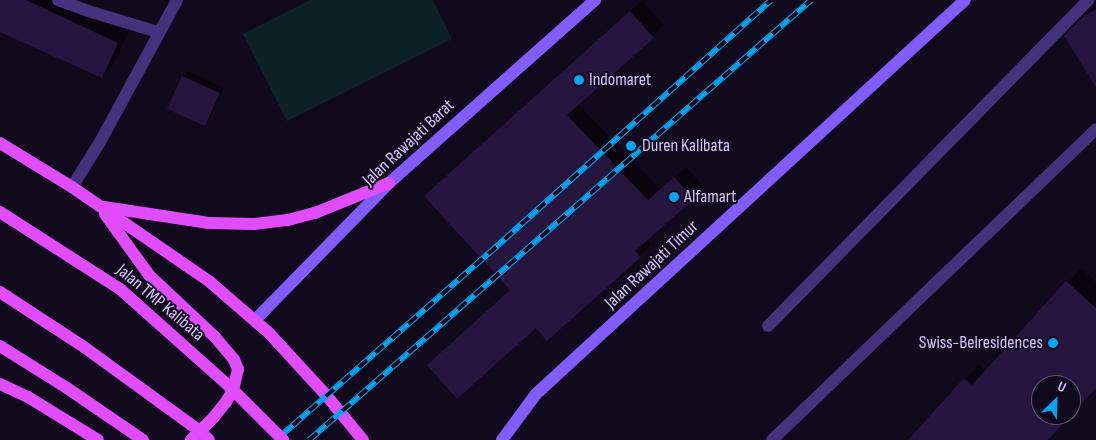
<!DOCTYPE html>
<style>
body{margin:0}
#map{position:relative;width:1096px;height:440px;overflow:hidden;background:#110a1c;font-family:"Sofia Sans Condensed",sans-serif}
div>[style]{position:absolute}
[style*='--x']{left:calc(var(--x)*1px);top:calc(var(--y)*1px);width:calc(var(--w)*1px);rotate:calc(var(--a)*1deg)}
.green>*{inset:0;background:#0d2226}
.shadow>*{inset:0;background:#0007}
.building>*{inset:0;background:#26153e}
.lane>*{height:12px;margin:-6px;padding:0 6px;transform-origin:6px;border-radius:6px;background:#45327d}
.secondary>*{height:12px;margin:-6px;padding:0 6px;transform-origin:6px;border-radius:6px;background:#825cff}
.primary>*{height:12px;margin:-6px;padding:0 6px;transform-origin:6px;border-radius:6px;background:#e14cff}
.rail>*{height:5.5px;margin-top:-2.75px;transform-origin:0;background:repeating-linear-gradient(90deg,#110a1c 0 11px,#00a7f0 0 22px);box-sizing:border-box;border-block:1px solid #00a7f0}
.primary-bridge>*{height:12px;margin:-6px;padding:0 6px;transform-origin:6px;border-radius:6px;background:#e14cff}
.dots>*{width:14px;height:14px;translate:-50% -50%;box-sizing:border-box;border:2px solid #110a1c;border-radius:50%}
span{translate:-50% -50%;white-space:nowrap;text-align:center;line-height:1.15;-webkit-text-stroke:4px #110a1c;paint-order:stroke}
.poi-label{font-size:18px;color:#d8c5ff}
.left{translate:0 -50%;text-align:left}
.right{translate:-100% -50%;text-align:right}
.street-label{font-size:18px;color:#d8c5ff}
.north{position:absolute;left:1031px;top:375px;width:50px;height:50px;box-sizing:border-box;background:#110a1c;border:1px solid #615577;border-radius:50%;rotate:24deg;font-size:14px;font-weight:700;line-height:20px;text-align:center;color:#d8c5ff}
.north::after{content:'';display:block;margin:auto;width:18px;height:22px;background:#00a7f0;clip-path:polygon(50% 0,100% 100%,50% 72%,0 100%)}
</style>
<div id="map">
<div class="green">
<div style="clip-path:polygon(310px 0,433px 0,452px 39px,287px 121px,243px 34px)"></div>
</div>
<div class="shadow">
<div style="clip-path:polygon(0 0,63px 0,129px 31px,113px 65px,101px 77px,0 30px)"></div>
<div style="clip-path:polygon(642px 1px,664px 25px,578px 104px,661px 190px,686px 167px,704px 187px,647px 239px,651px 244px,640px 256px,438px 185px)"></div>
<div style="clip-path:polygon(1095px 6px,1096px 6px,1096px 62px,1066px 36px)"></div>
<div style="clip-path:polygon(188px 71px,224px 88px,209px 119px,204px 124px,183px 76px)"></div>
<div style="clip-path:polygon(1081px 268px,1096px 282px,1096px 387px,1071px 415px,1071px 385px,1041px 385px,1041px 415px,1071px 415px,1048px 440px,924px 440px,965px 379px,979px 365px,986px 372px)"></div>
</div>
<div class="building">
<div style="clip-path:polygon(0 0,26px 0,118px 43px,102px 78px,0 32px)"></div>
<div style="clip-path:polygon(1096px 9px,1096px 87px,1064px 36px,1084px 16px)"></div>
<div style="clip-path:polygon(630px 11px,654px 38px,567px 115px,648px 200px,674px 177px,694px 199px,635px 251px,641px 257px,547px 341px,536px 328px,457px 399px,427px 365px,510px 290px,424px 196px)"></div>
<div style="clip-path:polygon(182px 76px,220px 93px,205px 126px,167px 109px)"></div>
<div style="clip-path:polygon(evenodd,1066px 281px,1096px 308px,1096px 388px,1048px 440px,908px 440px,964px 378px,972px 385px,1066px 281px,1041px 385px,1071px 385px,1071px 415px,1041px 415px,1041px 385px)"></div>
</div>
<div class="lane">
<div style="--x:58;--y:0;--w:32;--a:20"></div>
<div style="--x:88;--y:11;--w:73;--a:16.7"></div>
<div style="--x:72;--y:187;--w:53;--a:-58.1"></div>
<div style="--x:100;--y:142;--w:162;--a:-61.5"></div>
<div style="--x:768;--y:326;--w:457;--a:-45.5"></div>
<div style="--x:772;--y:440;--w:449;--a:-43.8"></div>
</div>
<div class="secondary">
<div style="--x:255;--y:320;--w:192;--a:-45.6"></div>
<div style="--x:389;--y:183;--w:276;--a:-41.6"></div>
<div style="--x:502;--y:440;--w:57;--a:-53.5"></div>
<div style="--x:536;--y:394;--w:582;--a:-42.56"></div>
</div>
<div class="primary">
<div style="--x:0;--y:143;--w:84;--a:31.4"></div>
<div style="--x:72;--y:187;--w:168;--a:34.5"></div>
<div style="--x:210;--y:282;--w:78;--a:40.8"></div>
<div style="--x:269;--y:333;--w:84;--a:47.4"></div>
<div style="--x:326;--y:395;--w:58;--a:50.6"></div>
<div style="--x:104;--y:207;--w:106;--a:8.7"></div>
<div style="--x:209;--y:223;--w:45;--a:1.3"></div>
<div style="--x:254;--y:224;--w:34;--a:-7"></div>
<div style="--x:288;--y:220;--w:28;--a:-15"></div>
<div style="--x:315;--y:213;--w:80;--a:-22.1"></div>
<div style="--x:105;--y:214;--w:75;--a:54.2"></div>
<div style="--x:149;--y:275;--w:91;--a:43.2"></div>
<div style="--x:215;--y:337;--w:30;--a:50"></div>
<div style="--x:234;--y:360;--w:10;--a:66"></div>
<div style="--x:238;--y:369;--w:22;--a:103"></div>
<div style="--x:233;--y:390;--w:14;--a:120"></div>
<div style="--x:226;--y:402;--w:19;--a:129"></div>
<div style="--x:214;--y:417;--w:33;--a:135"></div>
<div style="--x:0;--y:346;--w:79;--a:32.1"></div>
<div style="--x:67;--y:388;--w:92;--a:34.4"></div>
<div style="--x:0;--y:384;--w:31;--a:25"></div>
<div style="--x:28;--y:397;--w:82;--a:31.6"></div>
</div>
<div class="rail">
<div style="--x:276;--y:440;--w:282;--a:-41.3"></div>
<div style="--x:488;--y:254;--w:380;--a:-41.9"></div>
<div style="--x:309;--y:440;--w:668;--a:-41.23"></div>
</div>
<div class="primary-bridge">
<div style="--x:0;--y:212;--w:143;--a:32.7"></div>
<div style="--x:120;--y:289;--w:149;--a:41.7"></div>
<div style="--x:231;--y:388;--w:74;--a:45"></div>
<div style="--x:0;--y:292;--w:100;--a:33.2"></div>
<div style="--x:84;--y:347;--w:145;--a:36"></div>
<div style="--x:201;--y:432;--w:11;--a:45"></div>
</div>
<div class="dots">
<div style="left:579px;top:80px;background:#00a7f0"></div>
<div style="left:631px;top:146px;background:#00a7f0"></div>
<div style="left:674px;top:197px;background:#00a7f0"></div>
<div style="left:1053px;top:343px;background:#00a7f0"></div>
</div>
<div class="poi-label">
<span class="left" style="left:589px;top:80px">Indomaret</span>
<span class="left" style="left:642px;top:146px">Duren Kalibata</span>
<span class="left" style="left:684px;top:197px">Alfamart</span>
<span class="right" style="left:1043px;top:343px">Swiss-Belresidences</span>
</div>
<div class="street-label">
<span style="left:409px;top:143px;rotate:-43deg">Jalan Rawajati Barat</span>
<span style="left:652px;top:265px;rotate:-43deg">Jalan Rawajati Timur</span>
<span style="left:160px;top:303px;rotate:40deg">Jalan TMP Kalibata</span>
</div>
<div class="north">U</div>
</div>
